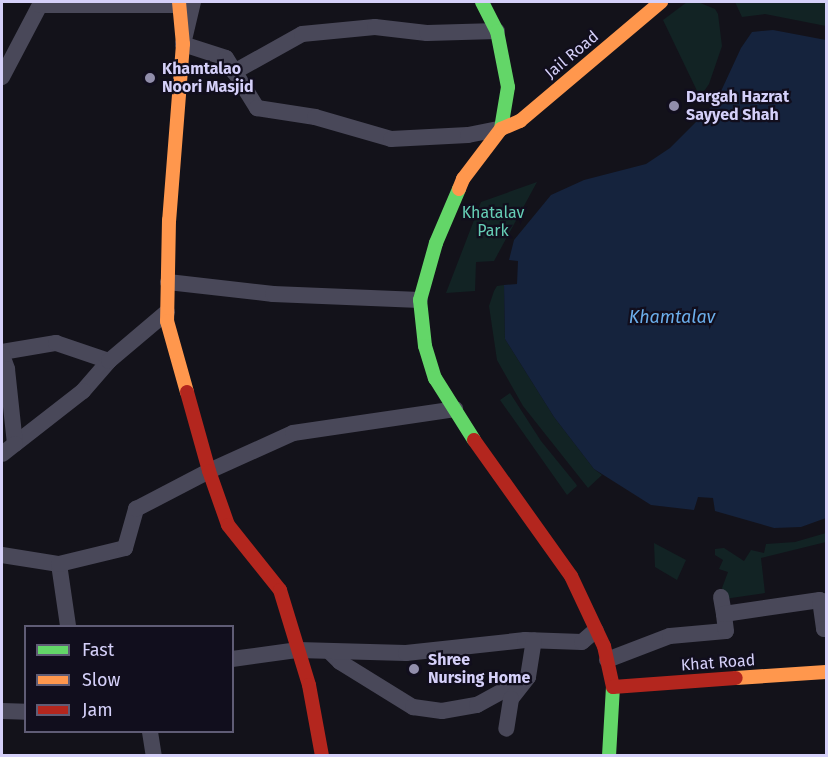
<!DOCTYPE html>
<style>
body{margin:0}
#map{position:relative;width:828px;height:757px;overflow:hidden;background:#13121a;font-family:"Fira Sans",sans-serif}
div>[style]{position:absolute}
[style*='--x']{left:calc(var(--x)*1px);top:calc(var(--y)*1px);width:calc(var(--w)*1px);rotate:calc(var(--a)*1deg)}
.green>*{inset:0;background:#122324}
.water>*{inset:0;background:#15233d}
.street>*{height:16px;margin:-8px;padding:0 8px;transform-origin:8px;border-radius:8px;background:#494859}
.fast>*{height:14px;margin:-7px;padding:0 7px;transform-origin:7px;border-radius:7px;background:#63d668}
.slow>*{height:14px;margin:-7px;padding:0 7px;transform-origin:7px;border-radius:7px;background:#ff974d}
.jam>*{height:14px;margin:-7px;padding:0 7px;transform-origin:7px;border-radius:7px;background:#b3261e}
.dots>*{width:16px;height:16px;translate:-50% -50%;box-sizing:border-box;border:3px solid #110e1d;border-radius:50%}
span{translate:-50% -50%;white-space:nowrap;text-align:center;line-height:1.15;-webkit-text-stroke:4.5px #110e1d;paint-order:stroke}
.street-label{font-size:16px;color:#d5d0f9}
.poi-label{font-size:16px;color:#d5d0f9;font-weight:700}
.left{translate:0 -50%;text-align:left}
.park-label{font-size:16px;color:#66ceb6}
.water-label{font-size:18px;color:#6baeeb;font-style:italic}
.frame{position:absolute;inset:0;border:3px solid #d5d0f9;pointer-events:none}
.legend{position:absolute;left:24px;top:625px;width:210px;height:108px;box-sizing:border-box;background:#110e1d;border:2px solid #5f5c75;margin:0;padding:8px 10px;list-style:none;font-size:18px;color:#d5d0f9}
.legend li{display:flex;align-items:center;gap:12px;height:30px}
.legend b{width:30px;border:2px solid #5f5c75}
</style>
<div id="map">
<div class="green">
<div style="clip-path:polygon(687px 2px,698px 2px,715px 9px,718px 14px,722px 46px,709px 84px,700px 97px,663px 20px)"></div>
<div style="clip-path:polygon(735px 2px,826px 2px,826px 26px,765px 14px,742px 17px)"></div>
<div style="clip-path:polygon(537px 182px,494px 261px,476px 262px,475px 291px,446px 293px,481px 202px)"></div>
<div style="clip-path:polygon(504px 285px,505px 339px,554px 417px,594px 469px,602px 475px,588px 488px,523px 406px,497px 360px,489px 306px,494px 291px,497px 286px)"></div>
<div style="clip-path:polygon(510px 393px,541px 441px,576px 484px,577px 486px,567px 495px,500px 400px)"></div>
<div style="clip-path:polygon(826px 533px,826px 542px,761px 558px,765px 593px,724px 599px,722px 588px,728px 572px,719px 569px,723px 560px,715px 555px,715px 549px,724px 548px,744px 561px,751px 550px,764px 553px,766px 544px,795px 542px)"></div>
<div style="clip-path:polygon(654px 543px,686px 560px,677px 580px,655px 567px)"></div>
</div>
<div class="water">
<div style="clip-path:polygon(773px 30px,826px 40px,826px 518px,801px 527px,774px 528px,715px 511px,713px 498px,698px 497px,694px 510px,651px 505px,594px 469px,554px 417px,505px 339px,504px 285px,517px 284px,518px 261px,509px 260px,514px 240px,551px 195px,584px 180px,646px 164px,670px 148px,716px 102px,741px 48px,752px 32px)"></div>
</div>
<div class="street">
<div style="--x:193;--y:2;--w:43;--a:103.4"></div>
<div style="--x:183;--y:44;--w:45;--a:18"></div>
<div style="--x:226;--y:58;--w:59;--a:58.2"></div>
<div style="--x:257;--y:108;--w:59;--a:8.8"></div>
<div style="--x:315;--y:117;--w:79;--a:16.1"></div>
<div style="--x:391;--y:139;--w:77;--a:-3"></div>
<div style="--x:468;--y:135;--w:33;--a:-11"></div>
<div style="--x:234;--y:72;--w:78;--a:-29.2"></div>
<div style="--x:302;--y:34;--w:73;--a:-5.5"></div>
<div style="--x:375;--y:27;--w:52;--a:6.6"></div>
<div style="--x:427;--y:33;--w:70;--a:-1.6"></div>
<div style="--x:2;--y:77;--w:81;--a:-62.2"></div>
<div style="--x:40;--y:5;--w:139;--a:0"></div>
<div style="--x:168;--y:282;--w:106;--a:6.5"></div>
<div style="--x:273;--y:294;--w:147;--a:2.3"></div>
<div style="--x:2;--y:352;--w:55;--a:-9.5"></div>
<div style="--x:56;--y:343;--w:56;--a:18.8"></div>
<div style="--x:109;--y:361;--w:40;--a:131"></div>
<div style="--x:83;--y:391;--w:86;--a:142.1"></div>
<div style="--x:2;--y:355;--w:15;--a:70"></div>
<div style="--x:7;--y:369;--w:75;--a:83.9"></div>
<div style="--x:15;--y:444;--w:16;--a:142"></div>
<div style="--x:109;--y:361;--w:76;--a:-40.2"></div>
<div style="--x:2;--y:555;--w:58;--a:9"></div>
<div style="--x:59;--y:564;--w:63;--a:81.7"></div>
<div style="--x:59;--y:564;--w:68;--a:-13.6"></div>
<div style="--x:125;--y:548;--w:41;--a:-74.2"></div>
<div style="--x:136;--y:509;--w:82;--a:-27.5"></div>
<div style="--x:209;--y:471;--w:92;--a:-24.3"></div>
<div style="--x:293;--y:433;--w:164;--a:-8.4"></div>
<div style="--x:721;--y:597;--w:17;--a:80"></div>
<div style="--x:330;--y:652;--w:14;--a:45"></div>
<div style="--x:340;--y:662;--w:86;--a:31.7"></div>
<div style="--x:413;--y:707;--w:29;--a:8"></div>
<div style="--x:442;--y:711;--w:36;--a:-10"></div>
<div style="--x:477;--y:705;--w:58;--a:-28.8"></div>
<div style="--x:528;--y:677;--w:28;--a:128"></div>
<div style="--x:511;--y:699;--w:30;--a:99"></div>
<div style="--x:232;--y:659;--w:67;--a:-7.8"></div>
<div style="--x:298;--y:650;--w:108;--a:1.6"></div>
<div style="--x:406;--y:653;--w:120;--a:-6.2"></div>
<div style="--x:525;--y:640;--w:57;--a:2"></div>
<div style="--x:582;--y:642;--w:18;--a:-41"></div>
<div style="--x:607;--y:660;--w:67;--a:-20.9"></div>
<div style="--x:670;--y:636;--w:56;--a:-5.1"></div>
<div style="--x:726;--y:631;--w:17;--a:-97"></div>
<div style="--x:724;--y:614;--w:97;--a:-8.3"></div>
<div style="--x:820;--y:600;--w:29;--a:82"></div>
<div style="--x:824;--y:629;--w:2;--a:0"></div>
<div style="--x:528;--y:677;--w:37;--a:-81"></div>
<div style="--x:2;--y:711;--w:24;--a:2"></div>
<div style="--x:150;--y:732;--w:24;--a:81"></div>
</div>
<div class="fast">
<div style="--x:482;--y:2;--w:33;--a:63"></div>
<div style="--x:497;--y:31;--w:57;--a:78.9"></div>
<div style="--x:508;--y:87;--w:43;--a:99.5"></div>
<div style="--x:459;--y:189;--w:59;--a:113.1"></div>
<div style="--x:436;--y:243;--w:59;--a:105.7"></div>
<div style="--x:420;--y:300;--w:46;--a:83.8"></div>
<div style="--x:425;--y:346;--w:34;--a:73"></div>
<div style="--x:435;--y:378;--w:73;--a:57.8"></div>
<div style="--x:609;--y:756;--w:69;--a:-86.7"></div>
</div>
<div class="slow">
<div style="--x:179;--y:2;--w:42;--a:84.6"></div>
<div style="--x:183;--y:44;--w:177;--a:94.5"></div>
<div style="--x:169;--y:220;--w:101;--a:91.1"></div>
<div style="--x:167;--y:321;--w:74;--a:74.3"></div>
<div style="--x:459;--y:189;--w:11;--a:-68"></div>
<div style="--x:463;--y:179;--w:63;--a:-52.8"></div>
<div style="--x:501;--y:129;--w:21;--a:-23"></div>
<div style="--x:520;--y:121;--w:185;--a:-40.2"></div>
<div style="--x:736;--y:678;--w:90;--a:-3.8"></div>
</div>
<div class="jam">
<div style="--x:187;--y:392;--w:82;--a:74.4"></div>
<div style="--x:209;--y:471;--w:57;--a:70.6"></div>
<div style="--x:228;--y:525;--w:83;--a:51.3"></div>
<div style="--x:280;--y:590;--w:99;--a:73"></div>
<div style="--x:309;--y:685;--w:72;--a:79.6"></div>
<div style="--x:474;--y:440;--w:167;--a:54.5"></div>
<div style="--x:571;--y:576;--w:77;--a:64.8"></div>
<div style="--x:604;--y:646;--w:42;--a:77.6"></div>
<div style="--x:613;--y:687;--w:123;--a:-4.2"></div>
</div>
<div class="dots">
<div style="left:150px;top:78px;background:#918eab"></div>
<div style="left:674px;top:106px;background:#918eab"></div>
<div style="left:414px;top:669px;background:#918eab"></div>
</div>
<div class="street-label">
<span style="left:572px;top:55px;rotate:-40deg">Jail Road</span>
<span style="left:718px;top:663px;rotate:-4deg">Khat Road</span>
</div>
<div class="poi-label">
<span class="left" style="left:162px;top:78px">Khamtalao<br>Noori Masjid</span>
<span class="left" style="left:686px;top:106px">Dargah Hazrat<br>Sayyed Shah</span>
<span class="left" style="left:428px;top:669px">Shree<br>Nursing Home</span>
</div>
<div class="park-label">
<span style="left:493px;top:222px">Khatalav<br>Park</span>
</div>
<div class="water-label">
<span style="left:672px;top:317px">Khamtalav</span>
</div>
<div class="frame"></div>
<ul class="legend">
<li><b style="height:8px;background:#63d668"></b>Fast</li>
<li><b style="height:8px;background:#ff974d"></b>Slow</li>
<li><b style="height:8px;background:#b3261e"></b>Jam</li>
</ul>
</div>
